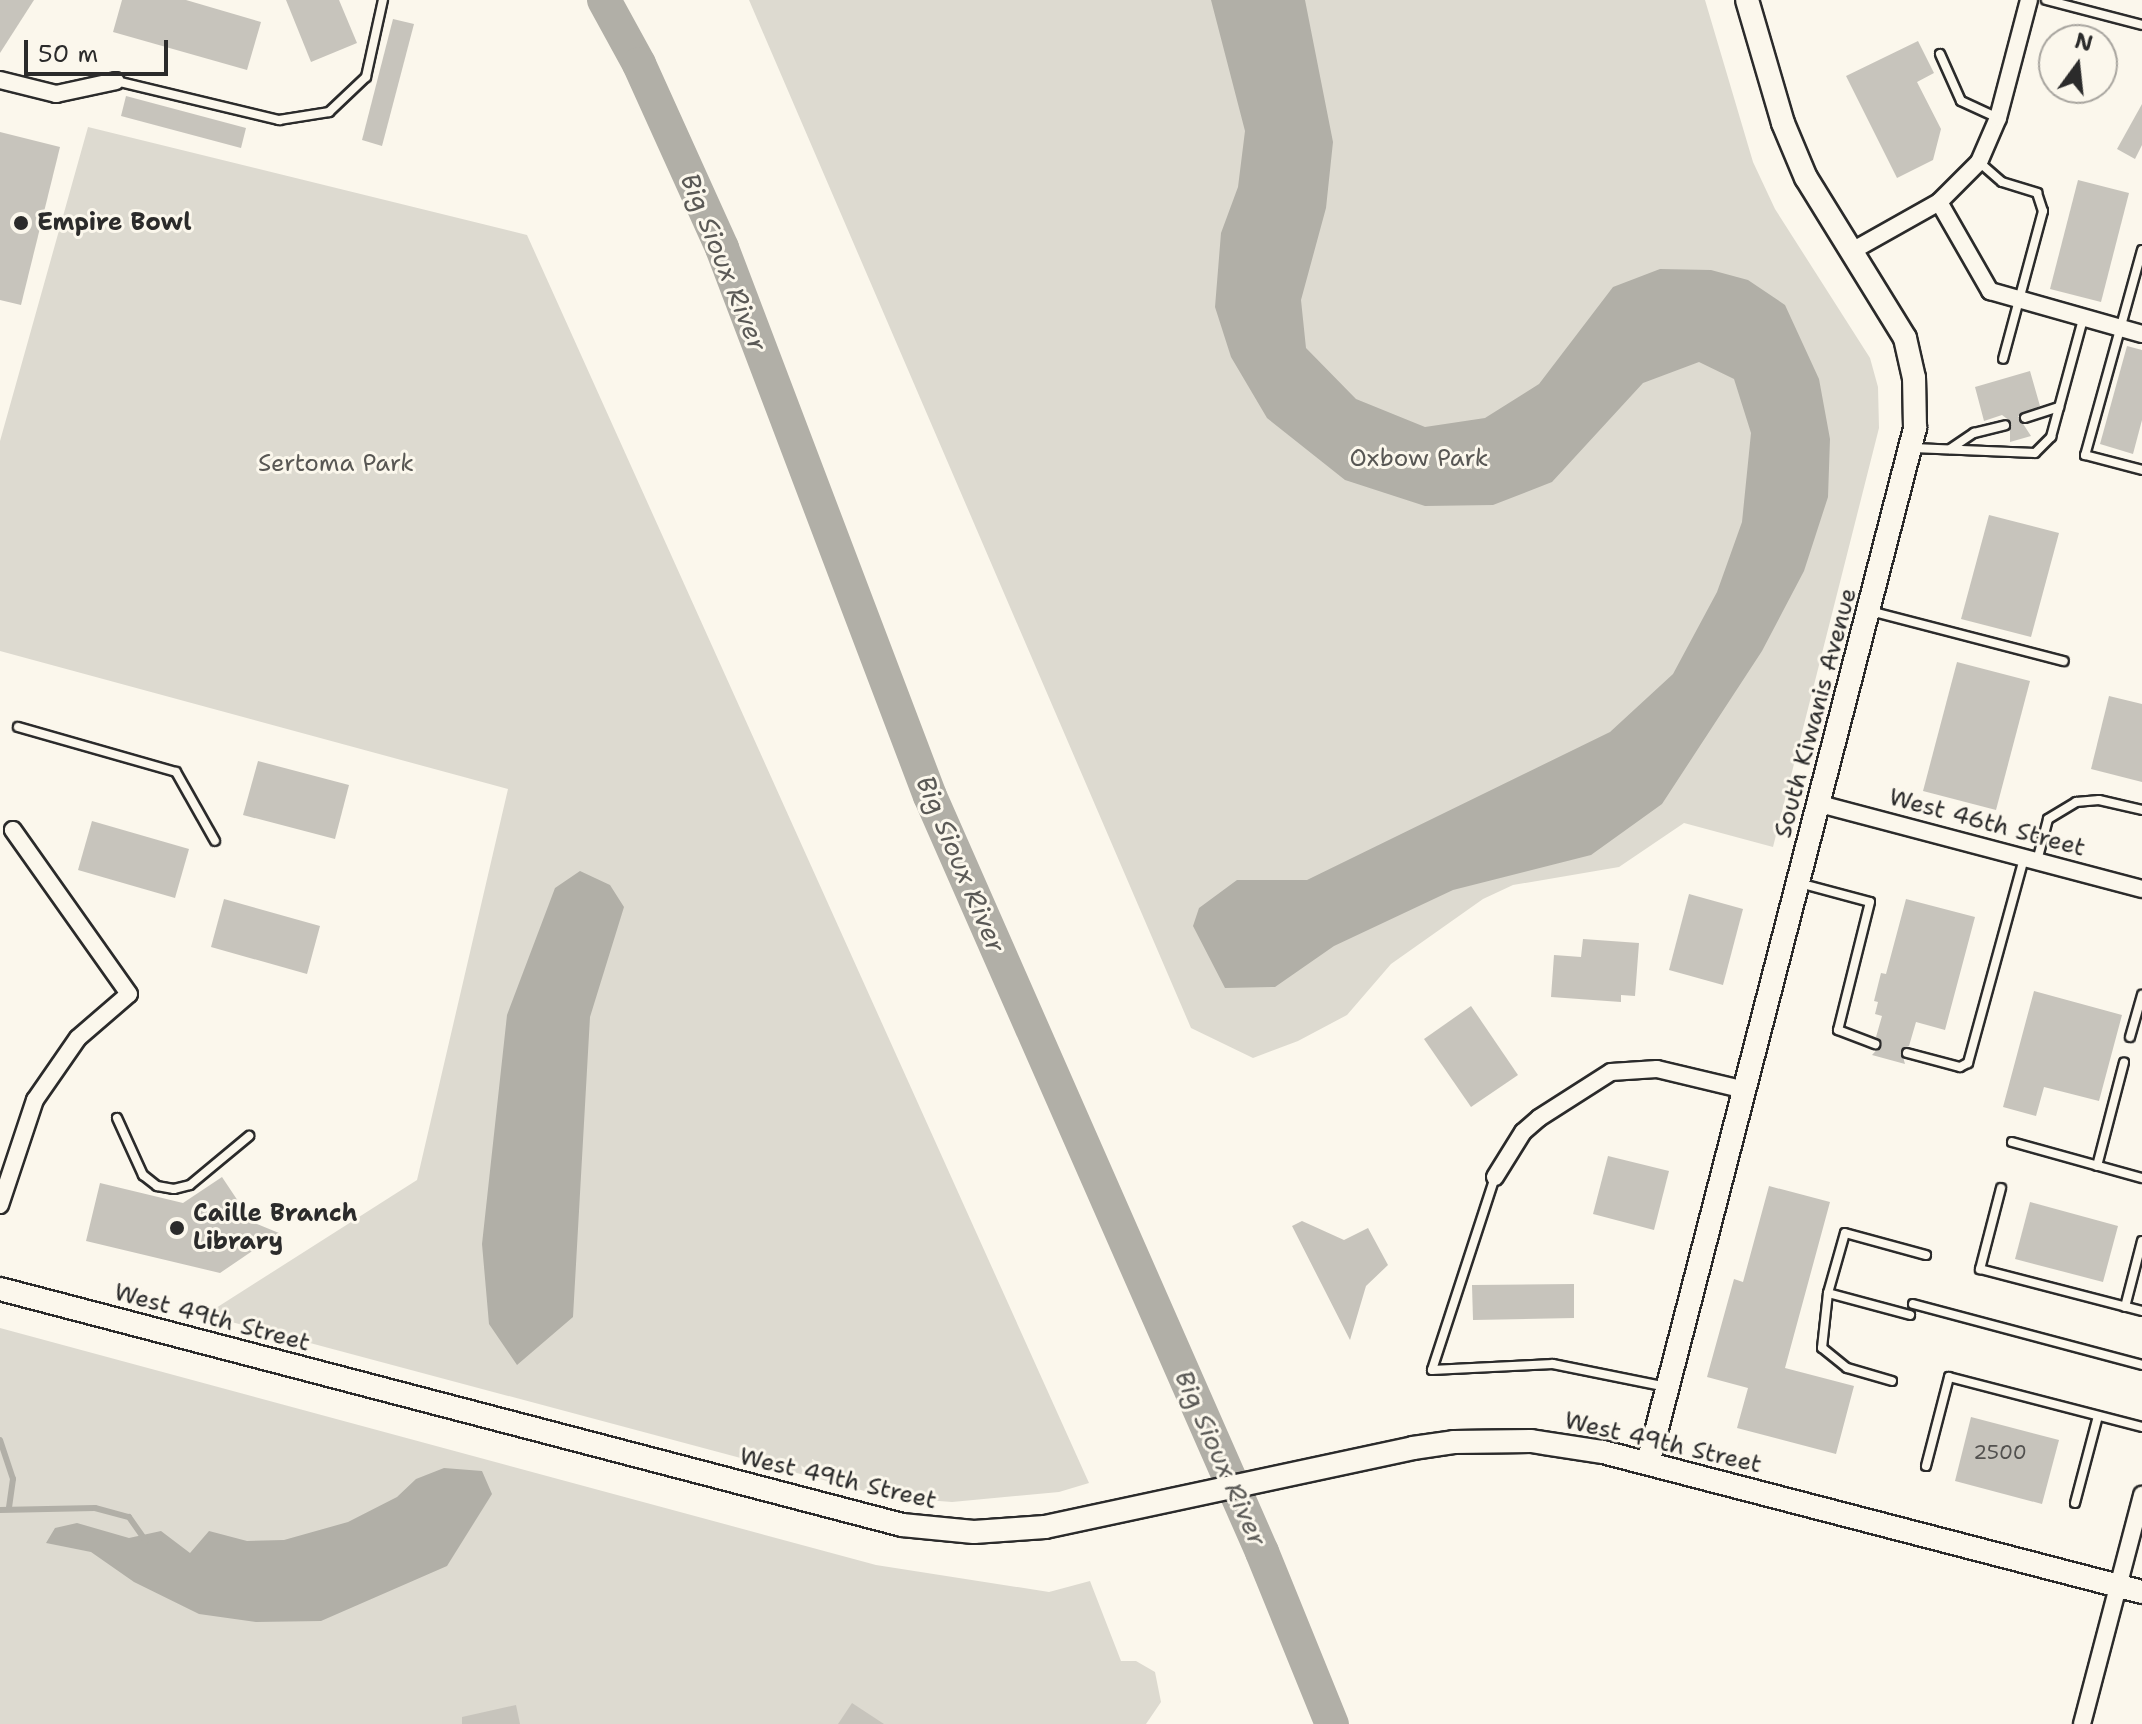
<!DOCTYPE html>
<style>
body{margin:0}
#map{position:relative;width:2142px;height:1724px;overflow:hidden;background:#fbf7ec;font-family:"Shantell Sans",sans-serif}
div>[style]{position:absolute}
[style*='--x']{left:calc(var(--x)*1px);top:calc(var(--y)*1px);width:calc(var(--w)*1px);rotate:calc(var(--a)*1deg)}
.green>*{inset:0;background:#dddad0}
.water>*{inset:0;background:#b1afa7}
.stream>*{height:6px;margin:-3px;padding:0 3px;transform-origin:3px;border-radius:3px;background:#b1afa7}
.river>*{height:34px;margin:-17px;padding:0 17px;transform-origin:17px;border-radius:17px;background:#b1afa7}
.building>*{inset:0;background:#c7c4bc}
.roads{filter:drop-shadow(2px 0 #2b2b2b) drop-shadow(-2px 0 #2b2b2b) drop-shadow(0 2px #2b2b2b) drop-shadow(0 -2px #2b2b2b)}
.lane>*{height:8px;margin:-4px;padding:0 4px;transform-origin:4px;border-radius:4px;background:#fbf7ec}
.street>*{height:16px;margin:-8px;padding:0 8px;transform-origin:8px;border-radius:8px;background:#fbf7ec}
.secondary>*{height:22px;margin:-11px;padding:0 11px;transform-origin:11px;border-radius:11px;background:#fbf7ec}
.dots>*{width:22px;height:22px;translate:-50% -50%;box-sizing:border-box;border:4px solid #fbf7ec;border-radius:50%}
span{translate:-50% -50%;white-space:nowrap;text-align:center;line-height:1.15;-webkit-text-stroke:6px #fbf7ec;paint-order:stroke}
.number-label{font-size:20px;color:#52514f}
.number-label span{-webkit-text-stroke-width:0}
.poi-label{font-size:24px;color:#2b2b2b;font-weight:700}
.left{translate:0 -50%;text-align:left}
.park-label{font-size:24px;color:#585754}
.street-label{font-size:24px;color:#2b2b2b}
.water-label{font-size:26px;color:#5a5956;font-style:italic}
.north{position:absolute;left:2038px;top:24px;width:80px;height:80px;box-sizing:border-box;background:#fbf7ec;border:2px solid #a8a59f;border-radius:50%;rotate:15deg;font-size:22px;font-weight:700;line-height:32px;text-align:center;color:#2b2b2b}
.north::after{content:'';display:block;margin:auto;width:28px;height:36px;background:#2b2b2b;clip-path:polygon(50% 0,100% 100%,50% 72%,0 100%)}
.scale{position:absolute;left:24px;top:40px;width:144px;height:36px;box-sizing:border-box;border:4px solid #2b2b2b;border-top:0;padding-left:10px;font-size:24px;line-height:28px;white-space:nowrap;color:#2b2b2b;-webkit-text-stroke:6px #fbf7ec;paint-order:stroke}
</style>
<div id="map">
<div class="green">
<div style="clip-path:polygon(749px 0,1705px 0,1753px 162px,1775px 209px,1870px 358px,1878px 387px,1879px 428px,1773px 847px,1684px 823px,1619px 867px,1513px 885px,1483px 899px,1391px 964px,1347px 1015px,1298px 1041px,1253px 1058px,1191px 1028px)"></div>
<div style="clip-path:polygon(88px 127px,527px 235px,1089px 1483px,1059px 1492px,952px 1502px,887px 1497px,205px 1315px,417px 1180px,508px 789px,0 651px,0 441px)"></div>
<div style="clip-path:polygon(0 1328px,876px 1565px,1049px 1592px,1090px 1581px,1121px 1661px,1136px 1661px,1155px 1672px,1161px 1702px,1146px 1724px,0 1724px)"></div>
</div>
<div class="water">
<div style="clip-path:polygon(1211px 0,1305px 0,1333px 142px,1326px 208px,1301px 300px,1306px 348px,1356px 399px,1425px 427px,1485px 418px,1539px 384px,1613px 287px,1660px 269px,1711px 270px,1748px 280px,1785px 305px,1819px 379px,1830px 439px,1828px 497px,1804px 571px,1762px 651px,1662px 804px,1591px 855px,1453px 890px,1334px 946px,1275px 987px,1225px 988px,1193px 926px,1199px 908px,1237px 880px,1307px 880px,1610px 732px,1673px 674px,1717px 592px,1742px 522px,1751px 433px,1734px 379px,1699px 362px,1643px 383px,1552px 482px,1493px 505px,1425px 506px,1345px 480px,1267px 418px,1231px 357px,1215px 307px,1221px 233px,1238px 187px,1245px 131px)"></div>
<div style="clip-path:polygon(580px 871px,610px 885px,624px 907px,590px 1017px,573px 1317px,517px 1365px,489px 1324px,482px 1244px,507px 1015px,555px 888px)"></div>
<div style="clip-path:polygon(444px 1468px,482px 1471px,492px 1494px,447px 1566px,321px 1621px,256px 1622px,199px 1614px,134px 1582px,91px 1552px,46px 1543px,55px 1528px,77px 1523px,129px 1538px,161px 1531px,190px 1553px,209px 1531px,247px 1541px,284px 1540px,348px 1522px,397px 1497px,416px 1479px)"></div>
</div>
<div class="stream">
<div style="--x:0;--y:1440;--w:41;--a:71.6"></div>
<div style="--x:13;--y:1479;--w:29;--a:98"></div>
<div style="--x:0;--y:1510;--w:95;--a:-1.2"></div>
<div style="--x:95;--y:1508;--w:35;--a:15"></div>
<div style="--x:129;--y:1517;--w:29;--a:55"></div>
</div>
<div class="river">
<div style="--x:604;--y:0;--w:73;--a:61.3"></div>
<div style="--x:639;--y:64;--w:202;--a:65.7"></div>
<div style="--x:722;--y:248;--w:586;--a:69.22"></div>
<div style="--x:930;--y:796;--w:826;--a:66.29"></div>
<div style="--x:1262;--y:1552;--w:186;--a:67.9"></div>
</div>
<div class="building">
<div style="clip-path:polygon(0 0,34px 0,0 53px)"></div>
<div style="clip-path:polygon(122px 0,186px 0,261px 22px,247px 70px,113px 32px)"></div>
<div style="clip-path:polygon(286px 0,339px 0,357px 43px,311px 62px)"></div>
<div style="clip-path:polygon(393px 19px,414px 24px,382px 146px,362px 140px)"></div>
<div style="clip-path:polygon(1918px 41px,1934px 73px,1917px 82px,1941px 129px,1933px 160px,1897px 178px,1846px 76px)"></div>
<div style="clip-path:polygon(126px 96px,246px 128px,241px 148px,121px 116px)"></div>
<div style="clip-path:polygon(2142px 104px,2142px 145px,2135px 159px,2117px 149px)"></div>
<div style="clip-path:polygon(0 132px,60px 147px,21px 305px,0 300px)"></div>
<div style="clip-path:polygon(2078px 180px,2129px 193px,2101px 302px,2050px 289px)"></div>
<div style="clip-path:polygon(2127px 346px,2142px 350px,2142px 420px,2133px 454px,2100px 444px)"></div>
<div style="clip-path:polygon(2030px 371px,2040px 406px,2018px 416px,2031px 436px,2010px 442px,2010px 421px,2002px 415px,1984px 421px,1975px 387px)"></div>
<div style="clip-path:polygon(1989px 515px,2059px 533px,2031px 637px,1961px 619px)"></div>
<div style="clip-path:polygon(1957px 662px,2030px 681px,1996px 810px,1923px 791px)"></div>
<div style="clip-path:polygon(2109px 696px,2142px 704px,2142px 782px,2091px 769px)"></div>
<div style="clip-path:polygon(258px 761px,349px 785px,335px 839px,243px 815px)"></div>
<div style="clip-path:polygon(92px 821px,189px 849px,175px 898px,78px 870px)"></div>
<div style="clip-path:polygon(1689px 894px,1743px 909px,1723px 985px,1669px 970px)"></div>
<div style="clip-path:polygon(224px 899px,320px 926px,307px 974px,211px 947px)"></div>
<div style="clip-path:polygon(1906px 899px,1975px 917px,1945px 1030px,1916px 1022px,1909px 1046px,1901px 1050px,1905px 1064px,1872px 1055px,1882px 1044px,1876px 1037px,1882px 1016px,1875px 1014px,1878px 1002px,1874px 1001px,1881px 973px,1886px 974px)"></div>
<div style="clip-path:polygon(1583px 939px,1639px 943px,1635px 996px,1621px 995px,1621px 1002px,1551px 997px,1554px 955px,1581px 957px)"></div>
<div style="clip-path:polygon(2034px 991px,2122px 1015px,2099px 1101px,2044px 1087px,2036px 1116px,2003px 1107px)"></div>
<div style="clip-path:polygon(1471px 1006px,1518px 1075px,1471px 1107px,1424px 1039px)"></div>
<div style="clip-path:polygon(1608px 1156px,1669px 1171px,1654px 1230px,1593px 1214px)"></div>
<div style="clip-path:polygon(222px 1177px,252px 1222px,279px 1233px,220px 1273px,86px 1241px,100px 1183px,183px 1203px)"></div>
<div style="clip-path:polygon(1769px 1186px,1830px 1202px,1785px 1368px,1854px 1386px,1836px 1454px,1737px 1428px,1748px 1388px,1707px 1377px,1734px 1279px,1743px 1282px)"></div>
<div style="clip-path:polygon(2030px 1202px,2118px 1226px,2103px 1282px,2015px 1259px)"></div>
<div style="clip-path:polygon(1302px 1221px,1344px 1240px,1368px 1228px,1388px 1265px,1366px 1286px,1350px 1340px,1292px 1226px)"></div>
<div style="clip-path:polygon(1574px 1284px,1574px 1318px,1473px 1320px,1472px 1285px)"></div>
<div style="clip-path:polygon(1971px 1417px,2059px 1440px,2042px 1504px,1955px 1481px)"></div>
<div style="clip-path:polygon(852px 1703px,884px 1724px,838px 1724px)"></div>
<div style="clip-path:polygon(516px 1705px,520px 1724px,462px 1724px,462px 1717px)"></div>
</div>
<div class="roads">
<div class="lane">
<div style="--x:2046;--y:0;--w:99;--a:14.6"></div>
<div style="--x:1940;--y:54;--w:51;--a:65.9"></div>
<div style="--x:1961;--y:101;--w:41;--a:24.7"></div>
<div style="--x:116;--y:81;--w:168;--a:13.5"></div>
<div style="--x:279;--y:120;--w:51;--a:-9.1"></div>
<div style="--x:329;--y:112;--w:51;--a:-43.4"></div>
<div style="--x:366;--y:77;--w:79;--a:-77.6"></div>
<div style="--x:1979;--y:162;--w:30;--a:41"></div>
<div style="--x:2002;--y:182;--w:37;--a:17"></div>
<div style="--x:2037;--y:193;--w:19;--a:72"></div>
<div style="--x:2043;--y:211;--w:153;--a:105.1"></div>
<div style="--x:2142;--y:250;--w:213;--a:105.5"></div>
<div style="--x:2085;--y:455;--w:59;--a:14.7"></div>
<div style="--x:2025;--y:418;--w:36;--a:-18"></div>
<div style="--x:1913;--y:448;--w:122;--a:2.3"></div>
<div style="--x:2035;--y:453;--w:23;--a:-45"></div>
<div style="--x:2051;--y:437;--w:122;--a:-74.8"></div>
<div style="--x:1950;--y:449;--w:29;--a:-34"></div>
<div style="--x:1974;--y:433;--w:32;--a:-14"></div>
<div style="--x:1870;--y:611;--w:200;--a:14.5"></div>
<div style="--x:18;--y:727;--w:164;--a:15.9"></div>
<div style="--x:176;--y:772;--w:79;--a:60.5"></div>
<div style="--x:2037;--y:861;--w:43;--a:-75.3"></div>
<div style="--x:2048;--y:819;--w:33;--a:-31"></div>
<div style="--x:2076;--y:802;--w:23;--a:-5"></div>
<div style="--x:2099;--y:800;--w:44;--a:13.1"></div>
<div style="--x:1799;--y:883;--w:73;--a:15"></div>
<div style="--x:1870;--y:902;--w:132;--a:104"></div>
<div style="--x:1838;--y:1030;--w:40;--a:21"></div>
<div style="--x:2130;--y:1037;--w:44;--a:-74.1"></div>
<div style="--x:1907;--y:1053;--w:55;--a:14.8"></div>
<div style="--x:1960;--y:1067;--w:9;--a:-27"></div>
<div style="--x:1968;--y:1063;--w:213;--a:-74.7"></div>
<div style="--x:117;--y:1118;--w:63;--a:65.5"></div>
<div style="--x:143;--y:1175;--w:18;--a:38"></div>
<div style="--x:157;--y:1186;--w:17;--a:10"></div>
<div style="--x:174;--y:1189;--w:16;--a:-14"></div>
<div style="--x:190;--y:1185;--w:77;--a:-39.7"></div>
<div style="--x:2012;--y:1142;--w:135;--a:15.5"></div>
<div style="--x:2097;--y:1166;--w:107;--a:-75.4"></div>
<div style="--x:1495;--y:1177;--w:203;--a:108.1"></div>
<div style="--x:1432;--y:1370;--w:121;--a:-2.8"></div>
<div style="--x:1553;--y:1364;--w:116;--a:11.4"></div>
<div style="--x:2001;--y:1188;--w:84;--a:104.5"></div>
<div style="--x:1980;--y:1269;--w:167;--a:14.5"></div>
<div style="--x:1828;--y:1293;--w:85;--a:15"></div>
<div style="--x:1913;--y:1304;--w:237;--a:14.9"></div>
<div style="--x:2125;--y:1307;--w:68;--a:-75.6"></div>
<div style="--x:1892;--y:1381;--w:47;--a:-163.9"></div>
<div style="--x:1847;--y:1368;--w:32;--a:-141"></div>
<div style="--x:1822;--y:1348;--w:55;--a:-83.8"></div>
<div style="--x:1828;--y:1293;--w:62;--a:-74.2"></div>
<div style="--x:1845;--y:1233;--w:84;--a:15.2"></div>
<div style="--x:1926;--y:1466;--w:92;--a:-75.5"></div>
<div style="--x:1949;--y:1377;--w:199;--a:14.5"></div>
<div style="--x:2075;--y:1503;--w:90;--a:-75.2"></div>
</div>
<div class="street">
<div style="--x:0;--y:80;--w:58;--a:14"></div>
<div style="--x:56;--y:94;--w:61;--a:-12.2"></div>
<div style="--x:1939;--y:202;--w:103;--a:60.2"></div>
<div style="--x:1990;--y:291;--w:158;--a:15.8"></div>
<div style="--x:1852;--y:251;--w:100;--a:-29.4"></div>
<div style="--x:1939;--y:202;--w:57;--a:-45"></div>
<div style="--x:1979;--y:162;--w:48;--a:-66.6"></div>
<div style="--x:1998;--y:118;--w:122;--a:-75.3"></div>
<div style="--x:1820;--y:804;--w:333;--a:14.8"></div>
<div style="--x:1495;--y:1177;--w:53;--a:-58.1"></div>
<div style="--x:1523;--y:1132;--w:21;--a:-41"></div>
<div style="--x:1539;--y:1118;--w:85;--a:-32.6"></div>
<div style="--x:1611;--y:1072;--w:46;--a:-3.7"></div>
<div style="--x:1657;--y:1069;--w:90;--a:13.4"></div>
<div style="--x:0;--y:1205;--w:111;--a:-71.6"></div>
<div style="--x:35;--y:1100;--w:75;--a:-55.3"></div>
<div style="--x:78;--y:1038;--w:67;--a:-40.8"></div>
<div style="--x:129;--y:994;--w:201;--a:-125.3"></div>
<div style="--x:2082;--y:1724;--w:237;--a:-75.3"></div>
</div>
<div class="secondary">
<div style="--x:0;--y:1289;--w:932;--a:14.66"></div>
<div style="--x:902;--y:1525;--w:72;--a:5.6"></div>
<div style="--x:974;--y:1532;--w:71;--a:-4"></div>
<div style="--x:1045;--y:1527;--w:376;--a:-12.1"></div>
<div style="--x:1413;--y:1448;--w:41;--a:-8.3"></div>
<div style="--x:1454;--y:1442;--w:77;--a:-0.7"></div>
<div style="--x:1531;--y:1441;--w:73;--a:8.7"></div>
<div style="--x:1603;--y:1452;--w:557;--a:14.56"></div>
<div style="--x:1648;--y:1463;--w:1069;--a:-75.53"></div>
<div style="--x:1915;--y:428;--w:50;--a:-91.1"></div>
<div style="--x:1914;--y:378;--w:41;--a:-102.7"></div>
<div style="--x:1905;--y:338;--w:188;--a:-121.7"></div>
<div style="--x:1806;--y:178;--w:60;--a:-112.7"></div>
<div style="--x:1783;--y:123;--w:128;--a:-106.3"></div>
</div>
</div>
<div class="dots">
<div style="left:21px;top:223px;background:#2b2b2b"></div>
<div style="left:177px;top:1228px;background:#2b2b2b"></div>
</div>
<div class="number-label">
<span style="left:2000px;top:1452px">2500</span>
</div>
<div class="poi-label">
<span class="left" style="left:37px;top:223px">Empire Bowl</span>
<span class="left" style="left:193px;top:1228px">Caille Branch<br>Library</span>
</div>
<div class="park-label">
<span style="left:1419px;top:459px">Oxbow Park</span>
<span style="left:336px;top:464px">Sertoma Park</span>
</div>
<div class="street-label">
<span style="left:1816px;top:713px;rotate:-75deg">South Kiwanis Avenue</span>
<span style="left:1987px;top:823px;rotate:15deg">West 46th Street</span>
<span style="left:212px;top:1318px;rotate:15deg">West 49th Street</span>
<span style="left:1663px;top:1443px;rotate:13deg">West 49th Street</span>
<span style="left:838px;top:1479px;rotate:13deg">West 49th Street</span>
</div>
<div class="water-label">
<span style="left:724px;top:262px;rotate:68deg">Big Sioux River</span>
<span style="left:961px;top:864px;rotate:67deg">Big Sioux River</span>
<span style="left:1221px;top:1458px;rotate:66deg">Big Sioux River</span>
</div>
<div class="north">N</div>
<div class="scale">50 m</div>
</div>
